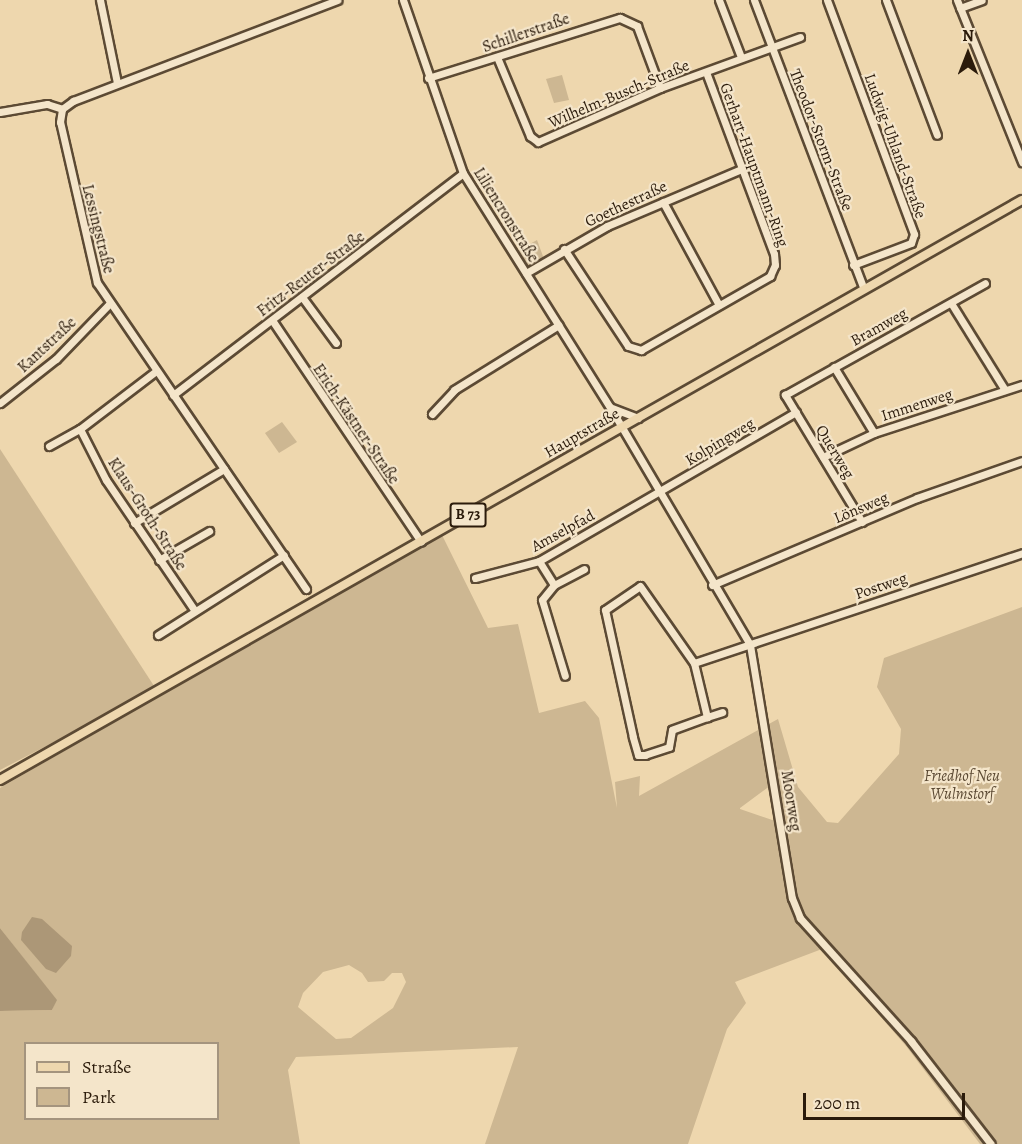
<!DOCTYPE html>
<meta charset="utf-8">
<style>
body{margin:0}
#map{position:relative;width:1022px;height:1144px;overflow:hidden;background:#eed7ae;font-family:Alegreya,serif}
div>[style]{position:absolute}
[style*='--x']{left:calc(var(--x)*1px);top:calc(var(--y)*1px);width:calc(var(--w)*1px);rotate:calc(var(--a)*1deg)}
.green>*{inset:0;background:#cdb792}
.water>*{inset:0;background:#ac9777}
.roads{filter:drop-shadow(2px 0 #5c4a34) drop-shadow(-2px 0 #5c4a34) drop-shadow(0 2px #5c4a34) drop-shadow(0 -2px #5c4a34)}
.minor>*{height:7px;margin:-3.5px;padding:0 3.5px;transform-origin:3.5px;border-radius:3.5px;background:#f4e5ca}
.major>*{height:8px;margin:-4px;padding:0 4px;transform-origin:4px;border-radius:4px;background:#eed7ae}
span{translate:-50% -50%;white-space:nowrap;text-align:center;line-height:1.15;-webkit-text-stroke:4.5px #f4e5ca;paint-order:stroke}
.shield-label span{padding:2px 4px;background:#f4e5ca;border:2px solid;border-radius:4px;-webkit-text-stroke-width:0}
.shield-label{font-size:15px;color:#2b1b0b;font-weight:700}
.street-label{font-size:16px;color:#2b1b0b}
.park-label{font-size:16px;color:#5c4a34;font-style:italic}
.legend{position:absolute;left:24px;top:1042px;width:195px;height:78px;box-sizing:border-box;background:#f4e5ca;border:2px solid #a4947e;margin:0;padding:8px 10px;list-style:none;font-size:18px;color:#2b1b0b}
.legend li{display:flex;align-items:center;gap:12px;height:30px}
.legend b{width:30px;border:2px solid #a4947e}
.north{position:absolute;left:938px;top:24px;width:60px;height:60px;-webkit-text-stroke:4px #f4e5ca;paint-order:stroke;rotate:0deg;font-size:16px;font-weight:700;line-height:24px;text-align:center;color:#2b1b0b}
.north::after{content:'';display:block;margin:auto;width:21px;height:27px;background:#2b1b0b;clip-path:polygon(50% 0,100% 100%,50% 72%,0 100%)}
.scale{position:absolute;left:803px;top:1093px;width:162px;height:27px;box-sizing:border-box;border:3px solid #2b1b0b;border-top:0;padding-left:8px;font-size:18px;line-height:21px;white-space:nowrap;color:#2b1b0b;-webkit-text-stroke:4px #f4e5ca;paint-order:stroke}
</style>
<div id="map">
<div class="green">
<div style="clip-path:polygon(562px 75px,569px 100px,554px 103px,546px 79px)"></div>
<div style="clip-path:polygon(537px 240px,544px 259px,528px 269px,517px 251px)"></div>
<div style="clip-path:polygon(282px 422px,297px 442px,279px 453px,265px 433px)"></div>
<div style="clip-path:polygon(0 449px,156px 689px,0 770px)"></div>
<div style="clip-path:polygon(evenodd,441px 533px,488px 628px,518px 624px,539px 713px,585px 701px,599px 718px,617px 808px,615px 782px,640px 776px,639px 796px,778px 719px,798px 787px,827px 822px,838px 823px,899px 754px,901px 729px,877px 687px,884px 658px,1022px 607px,1022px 1144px,980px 1144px,906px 1046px,822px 949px,735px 982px,746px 1003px,727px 1029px,688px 1144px,485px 1144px,518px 1047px,296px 1057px,288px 1070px,300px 1144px,0 1144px,0 1011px,52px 1010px,56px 1000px,0 928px,0 788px,441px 533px,774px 783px,781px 823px,740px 809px,740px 808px,774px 783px,441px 533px,349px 965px,362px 973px,368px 982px,384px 981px,392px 973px,402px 973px,406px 982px,393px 1008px,351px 1038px,336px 1039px,298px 1007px,303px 993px,323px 972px,349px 965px,441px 533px,26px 1044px,218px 1044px,218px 1118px,26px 1118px,26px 1044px)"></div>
</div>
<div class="water">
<div style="clip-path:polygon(32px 917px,42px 919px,72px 946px,71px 956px,56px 973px,46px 969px,21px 940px,22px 932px)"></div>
<div style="clip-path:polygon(0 928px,57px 1000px,52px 1010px,0 1011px)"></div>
</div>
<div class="roads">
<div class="minor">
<div style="--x:100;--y:0;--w:85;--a:78.4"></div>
<div style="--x:403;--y:0;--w:183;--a:70.9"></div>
<div style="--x:463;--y:173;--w:276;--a:57.9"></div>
<div style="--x:610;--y:407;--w:276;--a:59.5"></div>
<div style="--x:750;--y:645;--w:256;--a:80.6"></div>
<div style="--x:792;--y:898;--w:22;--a:68"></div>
<div style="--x:800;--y:918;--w:166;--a:47.9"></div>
<div style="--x:911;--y:1041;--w:130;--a:52.2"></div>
<div style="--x:719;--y:0;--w:61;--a:68.9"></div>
<div style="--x:754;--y:0;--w:309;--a:69.2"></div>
<div style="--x:827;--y:0;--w:250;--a:69.6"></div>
<div style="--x:914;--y:234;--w:9;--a:108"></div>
<div style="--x:911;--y:243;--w:62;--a:159.2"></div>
<div style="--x:886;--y:0;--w:144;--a:69.3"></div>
<div style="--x:957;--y:0;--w:175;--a:68.1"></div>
<div style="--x:960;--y:8;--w:23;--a:-20"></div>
<div style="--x:497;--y:57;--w:86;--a:67.3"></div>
<div style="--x:530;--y:136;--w:10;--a:37"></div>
<div style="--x:538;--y:142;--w:133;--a:-23.9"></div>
<div style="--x:660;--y:88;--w:149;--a:-20"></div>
<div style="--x:428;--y:78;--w:201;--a:-17.4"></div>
<div style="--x:620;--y:18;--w:19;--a:25"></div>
<div style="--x:637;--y:26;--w:66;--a:69.6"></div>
<div style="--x:0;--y:112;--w:48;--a:-9.7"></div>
<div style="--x:47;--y:104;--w:16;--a:18"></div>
<div style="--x:663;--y:202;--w:117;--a:61.5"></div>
<div style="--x:564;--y:249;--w:116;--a:56.6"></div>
<div style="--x:628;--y:346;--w:14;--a:17"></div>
<div style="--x:641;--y:350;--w:149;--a:-29.8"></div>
<div style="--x:770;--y:276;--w:12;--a:-66"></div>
<div style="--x:775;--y:265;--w:11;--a:-95"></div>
<div style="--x:774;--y:254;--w:194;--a:-110.5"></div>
<div style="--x:526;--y:273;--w:94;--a:-30.1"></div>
<div style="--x:607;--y:226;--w:146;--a:-23"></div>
<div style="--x:302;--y:297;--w:57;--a:53.5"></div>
<div style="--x:951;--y:303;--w:102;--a:58.2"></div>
<div style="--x:272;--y:320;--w:267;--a:56.1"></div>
<div style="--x:834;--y:367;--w:77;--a:58.8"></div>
<div style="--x:173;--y:395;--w:365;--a:-37.4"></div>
<div style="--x:0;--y:403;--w:71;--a:-38.2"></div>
<div style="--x:56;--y:359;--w:78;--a:-46"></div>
<div style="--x:612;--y:408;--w:28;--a:21"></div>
<div style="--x:432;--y:414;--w:33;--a:-47"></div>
<div style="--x:454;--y:390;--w:123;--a:-31.8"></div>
<div style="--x:80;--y:429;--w:57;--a:63"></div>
<div style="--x:106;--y:480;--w:158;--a:55.8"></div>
<div style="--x:49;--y:446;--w:35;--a:-29"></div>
<div style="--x:80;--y:429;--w:96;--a:-37.3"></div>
<div style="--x:823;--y:457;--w:56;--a:-25.2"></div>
<div style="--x:874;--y:433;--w:156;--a:-18"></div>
<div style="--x:862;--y:522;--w:149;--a:-121.2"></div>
<div style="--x:785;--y:395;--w:229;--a:-29.2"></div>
<div style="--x:134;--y:523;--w:105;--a:-31"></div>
<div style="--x:159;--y:560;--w:58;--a:-30.1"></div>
<div style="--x:539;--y:561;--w:28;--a:58"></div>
<div style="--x:554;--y:585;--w:19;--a:129"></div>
<div style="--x:542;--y:600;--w:79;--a:73.2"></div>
<div style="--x:475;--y:578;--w:66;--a:-14.9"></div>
<div style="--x:539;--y:561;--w:297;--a:-30.1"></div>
<div style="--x:554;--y:585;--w:34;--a:-28"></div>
<div style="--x:712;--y:585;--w:223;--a:-23"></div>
<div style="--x:917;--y:498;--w:111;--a:-19.4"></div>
<div style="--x:640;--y:586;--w:94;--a:55"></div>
<div style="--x:694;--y:663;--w:56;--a:76.5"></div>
<div style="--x:707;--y:717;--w:37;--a:160"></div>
<div style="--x:672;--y:730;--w:17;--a:100"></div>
<div style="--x:669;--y:747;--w:25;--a:162"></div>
<div style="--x:645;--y:755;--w:7;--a:180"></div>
<div style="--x:638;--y:755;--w:19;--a:-106"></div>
<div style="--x:633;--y:737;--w:130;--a:-102.4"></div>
<div style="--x:605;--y:610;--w:42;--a:-34.4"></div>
<div style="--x:306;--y:589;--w:371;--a:-124.3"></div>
<div style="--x:97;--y:283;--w:165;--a:-102.9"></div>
<div style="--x:60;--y:122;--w:13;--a:-81"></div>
<div style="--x:62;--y:109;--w:14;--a:-36"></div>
<div style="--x:73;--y:101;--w:283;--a:-20.9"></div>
<div style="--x:158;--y:635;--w:149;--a:-32.4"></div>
<div style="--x:694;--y:663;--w:346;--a:-18.5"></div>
<div style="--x:707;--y:717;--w:16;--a:-18"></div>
</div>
<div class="major">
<div style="--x:0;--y:780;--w:1175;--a:-29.58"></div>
</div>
</div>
<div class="shield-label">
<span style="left:468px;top:515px">B 73</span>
</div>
<div class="street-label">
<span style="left:526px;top:33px;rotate:-19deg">Schillerstraße</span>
<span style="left:619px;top:94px;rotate:-23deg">Wilhelm-Busch-Straße</span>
<span style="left:821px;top:140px;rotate:69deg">Theodor-Storm-Straße</span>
<span style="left:895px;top:146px;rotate:70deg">Ludwig-Uhland-Straße</span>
<span style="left:754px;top:165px;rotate:70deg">Gerhart-Hauptmann-Ring</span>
<span style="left:626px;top:204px;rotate:-25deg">Goethestraße</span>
<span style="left:506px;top:215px;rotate:58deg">Liliencronstraße</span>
<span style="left:98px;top:229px;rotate:76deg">Lessingstraße</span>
<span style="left:311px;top:274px;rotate:-37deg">Fritz-Reuter-Straße</span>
<span style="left:879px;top:327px;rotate:-29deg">Bramweg</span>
<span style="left:47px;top:345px;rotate:-43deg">Kantstraße</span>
<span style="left:917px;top:405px;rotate:-18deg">Immenweg</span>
<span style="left:356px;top:424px;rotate:56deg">Erich-Kästner-Straße</span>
<span style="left:582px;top:433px;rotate:-30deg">Hauptstraße</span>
<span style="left:720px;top:442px;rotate:-31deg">Kolpingweg</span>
<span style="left:835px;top:452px;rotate:59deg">Querweg</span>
<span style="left:861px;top:508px;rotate:-23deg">Lönsweg</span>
<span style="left:147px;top:514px;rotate:57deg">Klaus-Groth-Straße</span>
<span style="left:563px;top:531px;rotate:-29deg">Amselpfad</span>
<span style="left:881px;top:586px;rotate:-19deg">Postweg</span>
<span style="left:791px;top:801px;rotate:81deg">Moorweg</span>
</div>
<div class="park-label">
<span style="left:962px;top:785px">Friedhof Neu<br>Wulmstorf</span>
</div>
<ul class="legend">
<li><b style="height:8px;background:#eed7ae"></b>Straße</li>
<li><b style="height:16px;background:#cdb792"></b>Park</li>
</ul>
<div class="north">N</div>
<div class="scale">200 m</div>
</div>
